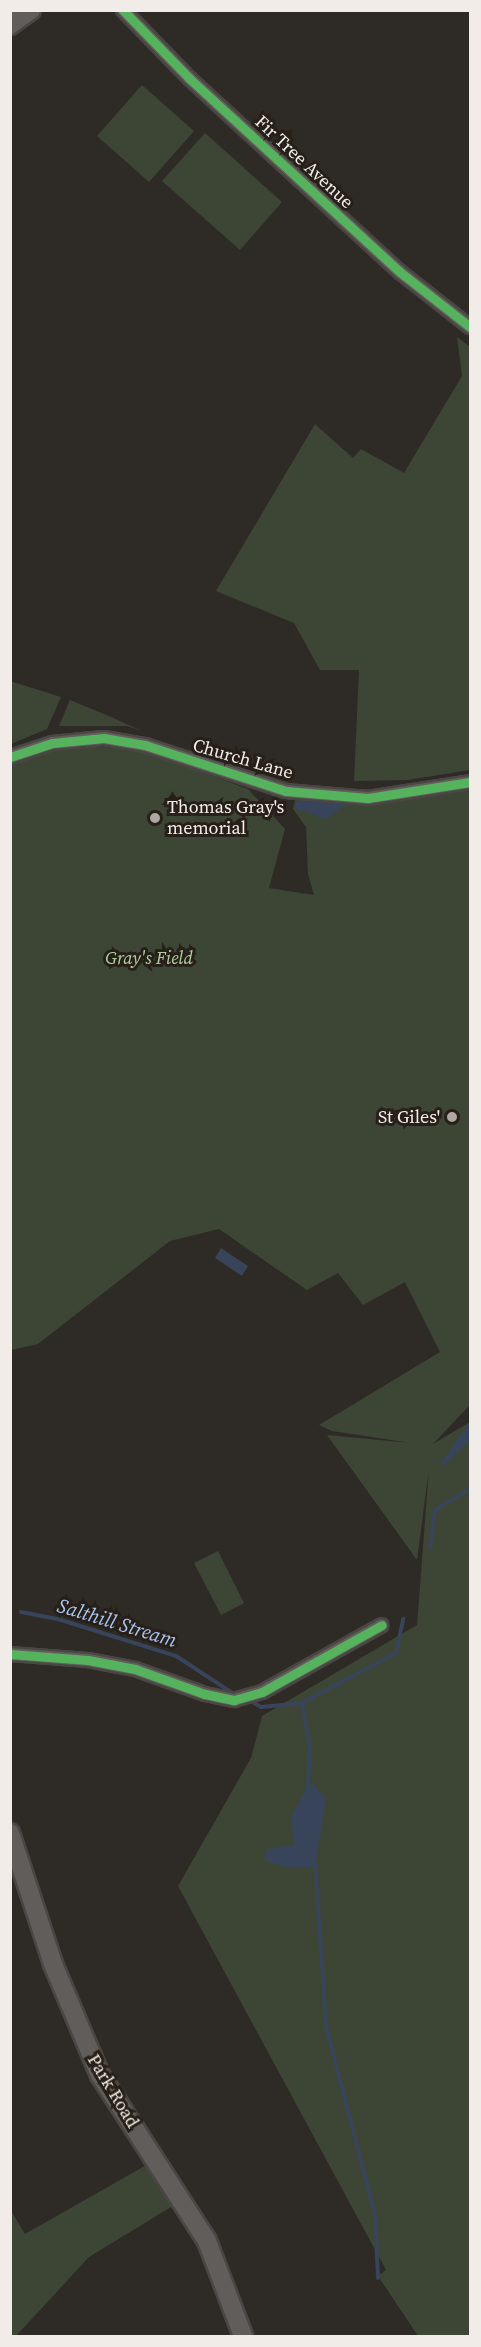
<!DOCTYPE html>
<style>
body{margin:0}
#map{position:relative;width:481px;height:2347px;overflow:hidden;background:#2e2a26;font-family:"Source Serif 4",serif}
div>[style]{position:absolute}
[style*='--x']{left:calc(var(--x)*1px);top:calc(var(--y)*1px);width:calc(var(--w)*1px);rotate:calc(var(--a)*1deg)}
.green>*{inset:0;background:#3d4635}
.water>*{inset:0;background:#384459}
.stream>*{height:4px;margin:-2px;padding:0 2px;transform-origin:2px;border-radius:2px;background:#384459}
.roads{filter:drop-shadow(2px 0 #4a4643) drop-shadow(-2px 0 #4a4643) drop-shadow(0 2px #4a4643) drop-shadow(0 -2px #4a4643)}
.street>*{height:12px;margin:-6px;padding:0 6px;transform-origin:6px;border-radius:6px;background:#605d5b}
.secondary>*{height:18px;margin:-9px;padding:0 9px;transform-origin:9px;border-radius:9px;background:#605d5b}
.cycleway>*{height:9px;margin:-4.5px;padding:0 4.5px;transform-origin:4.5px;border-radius:4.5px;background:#56b35d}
.dots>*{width:16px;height:16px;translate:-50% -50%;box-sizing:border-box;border:3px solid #272019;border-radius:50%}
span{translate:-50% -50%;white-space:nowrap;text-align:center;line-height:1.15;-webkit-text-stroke:6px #272019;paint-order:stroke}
.street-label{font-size:18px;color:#f1ece7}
.poi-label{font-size:18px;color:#f1ece7}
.left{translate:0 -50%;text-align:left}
.right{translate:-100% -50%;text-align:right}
.park-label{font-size:18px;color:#b2ce9d;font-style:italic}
.water-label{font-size:20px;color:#a9c5f3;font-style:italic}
.frame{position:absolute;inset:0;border:12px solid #f1ece7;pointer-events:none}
</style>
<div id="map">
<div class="green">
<div style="clip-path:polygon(142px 85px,194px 131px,149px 182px,97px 136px)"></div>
<div style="clip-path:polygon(205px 133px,282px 202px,240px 250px,162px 181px)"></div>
<div style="clip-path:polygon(457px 337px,470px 347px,470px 770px,408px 780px,354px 781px,359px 670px,320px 670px,294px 623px,216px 591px,315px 424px,353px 458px,361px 449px,404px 473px,462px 376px)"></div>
<div style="clip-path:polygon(10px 681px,61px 697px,47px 729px,11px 744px)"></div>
<div style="clip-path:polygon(70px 700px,111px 717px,142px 731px,127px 726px,59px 726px)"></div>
<div style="clip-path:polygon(62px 746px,136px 748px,248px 789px,285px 829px,269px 888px,314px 895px,308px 874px,306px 827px,293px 809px,295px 799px,351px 800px,470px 790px,470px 1405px,433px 1444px,470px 1422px,470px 2336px,418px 2336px,378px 2276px,386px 2270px,178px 1886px,251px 1758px,262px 1716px,417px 1625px,429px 1469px,417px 1560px,327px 1435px,411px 1443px,332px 1431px,319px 1425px,440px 1352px,405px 1282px,363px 1305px,338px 1273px,307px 1290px,219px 1229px,170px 1241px,38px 1344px,11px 1350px,10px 764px)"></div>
<div style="clip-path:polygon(218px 1551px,244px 1603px,221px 1615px,194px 1563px)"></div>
<div style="clip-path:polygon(150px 2163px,176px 2204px,89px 2257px,16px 2336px,10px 2336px,10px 2209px,25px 2234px)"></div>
</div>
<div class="water">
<div style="clip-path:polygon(350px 801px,325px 820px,306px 811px,295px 810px,296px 802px)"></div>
<div style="clip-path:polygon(221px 1248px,248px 1266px,242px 1276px,215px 1258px)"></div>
<div style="clip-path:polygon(470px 1422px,470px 1441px,443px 1466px,439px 1465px)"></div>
<div style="clip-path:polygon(313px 1783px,326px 1799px,315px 1867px,286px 1867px,265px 1861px,266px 1849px,294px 1845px,291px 1817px,308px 1784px)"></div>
</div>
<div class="stream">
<div style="--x:430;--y:1547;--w:37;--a:-82"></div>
<div style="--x:435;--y:1510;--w:41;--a:-31"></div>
<div style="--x:21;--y:1612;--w:38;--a:11"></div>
<div style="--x:58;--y:1619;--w:124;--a:17.4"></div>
<div style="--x:176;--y:1656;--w:66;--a:33.2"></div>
<div style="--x:254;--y:1703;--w:8;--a:30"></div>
<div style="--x:261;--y:1707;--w:41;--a:-5.6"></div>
<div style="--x:302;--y:1703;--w:106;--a:-28"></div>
<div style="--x:396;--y:1653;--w:35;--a:-78"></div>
<div style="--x:302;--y:1703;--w:45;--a:79.7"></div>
<div style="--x:310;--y:1747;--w:40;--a:92.9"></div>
<div style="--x:315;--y:1863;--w:163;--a:86.1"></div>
<div style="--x:326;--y:2026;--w:196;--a:75.5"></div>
<div style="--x:375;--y:2216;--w:62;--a:87.2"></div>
</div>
<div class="roads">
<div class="street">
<div style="--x:123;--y:10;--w:96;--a:45.8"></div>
<div style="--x:190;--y:79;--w:285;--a:42.6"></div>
<div style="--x:400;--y:272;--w:89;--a:38.2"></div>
<div style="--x:10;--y:757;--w:44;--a:-18.4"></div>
<div style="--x:52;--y:743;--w:52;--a:-5.5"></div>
<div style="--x:104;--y:738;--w:42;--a:9.7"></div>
<div style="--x:145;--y:745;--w:148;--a:18.1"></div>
<div style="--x:286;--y:791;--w:82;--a:4.9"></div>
<div style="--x:368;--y:798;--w:103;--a:-8.9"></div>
<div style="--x:10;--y:1654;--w:78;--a:4.4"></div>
<div style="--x:88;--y:1660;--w:48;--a:10.8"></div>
<div style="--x:135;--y:1669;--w:74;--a:19.7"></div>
<div style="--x:205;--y:1694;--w:30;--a:12"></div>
<div style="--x:234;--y:1700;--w:29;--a:-16"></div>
<div style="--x:262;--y:1692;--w:137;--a:-29.2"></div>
</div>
<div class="secondary">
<div style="--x:10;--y:25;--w:26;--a:-36"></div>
<div style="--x:10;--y:1833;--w:138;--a:71.8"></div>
<div style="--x:53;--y:1964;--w:121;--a:67.1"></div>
<div style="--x:100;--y:2075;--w:197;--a:57.2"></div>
<div style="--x:207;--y:2241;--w:102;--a:69.2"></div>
</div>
</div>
<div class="cycleway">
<div style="--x:123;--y:10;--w:96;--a:45.8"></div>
<div style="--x:190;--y:79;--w:285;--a:42.6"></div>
<div style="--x:400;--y:272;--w:89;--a:38.2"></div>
<div style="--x:10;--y:757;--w:44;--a:-18.4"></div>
<div style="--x:52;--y:743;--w:52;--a:-5.5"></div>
<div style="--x:104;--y:738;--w:42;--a:9.7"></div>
<div style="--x:145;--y:745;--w:148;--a:18.1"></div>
<div style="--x:286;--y:791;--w:82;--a:4.9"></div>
<div style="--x:368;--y:798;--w:103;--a:-8.9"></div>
<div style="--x:10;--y:1654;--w:78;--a:4.4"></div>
<div style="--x:88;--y:1660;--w:48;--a:10.8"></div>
<div style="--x:135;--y:1669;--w:74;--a:19.7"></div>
<div style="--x:205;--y:1694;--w:30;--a:12"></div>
<div style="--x:234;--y:1700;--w:29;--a:-16"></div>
<div style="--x:262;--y:1692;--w:137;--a:-29.2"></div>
</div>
<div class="dots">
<div style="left:155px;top:818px;background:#ada8a3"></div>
<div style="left:452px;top:1117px;background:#ada8a3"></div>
</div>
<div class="street-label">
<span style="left:304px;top:162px;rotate:43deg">Fir Tree Avenue</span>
<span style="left:243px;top:759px;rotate:16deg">Church Lane</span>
<span style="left:113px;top:2091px;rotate:59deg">Park Road</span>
</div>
<div class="poi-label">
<span class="left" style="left:167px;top:818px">Thomas Gray's<br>memorial</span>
<span class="right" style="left:440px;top:1117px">St Giles'</span>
</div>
<div class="park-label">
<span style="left:149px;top:958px">Gray's Field</span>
</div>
<div class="water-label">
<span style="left:117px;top:1623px;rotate:17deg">Salthill Stream</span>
</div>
<div class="frame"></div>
</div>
